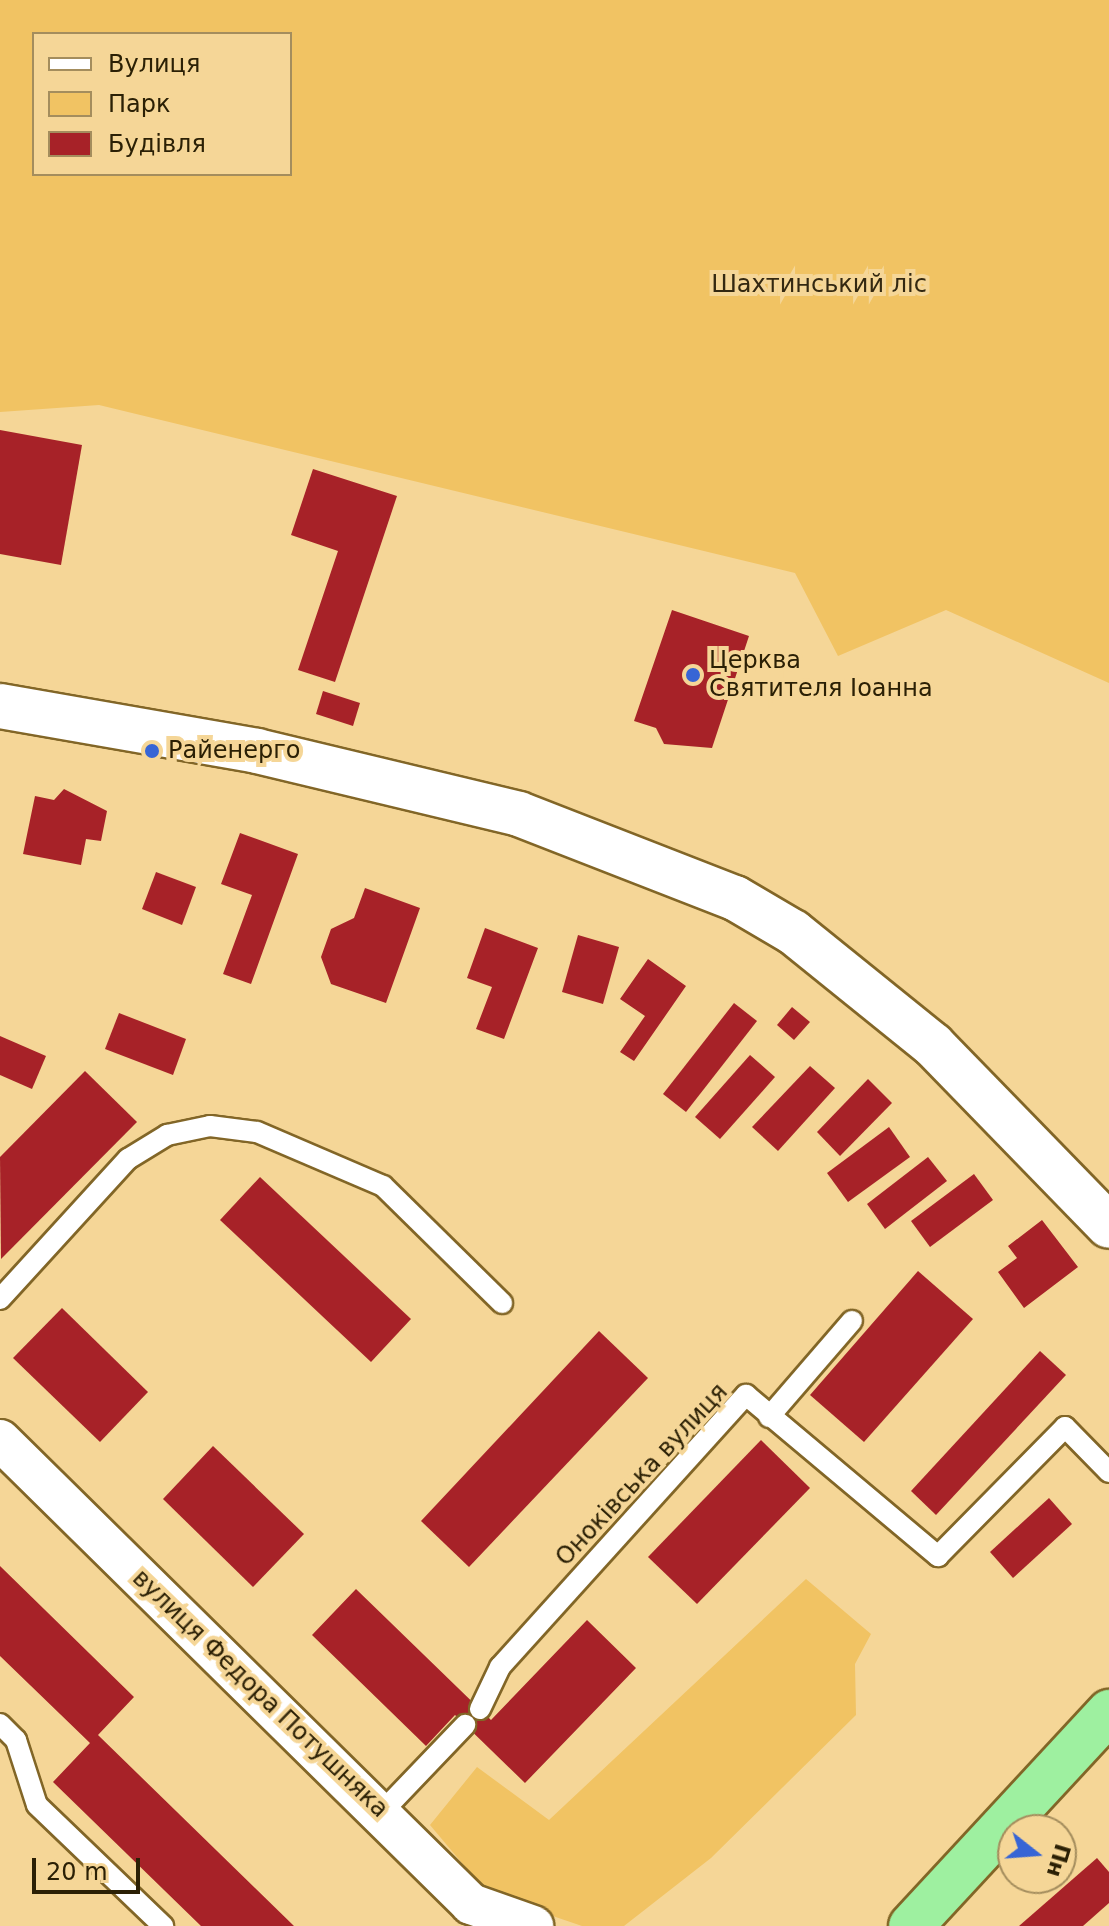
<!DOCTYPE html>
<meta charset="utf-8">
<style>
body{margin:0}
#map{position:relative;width:1109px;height:1926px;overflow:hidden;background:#f5d697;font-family:"DejaVu Sans",sans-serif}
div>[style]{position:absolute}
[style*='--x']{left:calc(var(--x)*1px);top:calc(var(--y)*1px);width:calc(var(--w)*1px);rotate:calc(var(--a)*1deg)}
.green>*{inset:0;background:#f1c363}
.building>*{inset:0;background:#a72228}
.roads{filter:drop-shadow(2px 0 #826627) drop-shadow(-2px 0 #826627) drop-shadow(0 2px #826627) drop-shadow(0 -2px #826627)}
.service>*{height:20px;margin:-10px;padding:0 10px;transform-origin:10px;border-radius:10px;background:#fff}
.minor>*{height:40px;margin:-20px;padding:0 20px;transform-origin:20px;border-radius:20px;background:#fff}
.tertiary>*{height:44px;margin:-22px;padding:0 22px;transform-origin:22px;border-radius:22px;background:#fff}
.trunk>*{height:44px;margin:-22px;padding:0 22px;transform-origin:22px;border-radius:22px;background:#9ef0a0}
.dots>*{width:22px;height:22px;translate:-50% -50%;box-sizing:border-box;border:4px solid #f5d697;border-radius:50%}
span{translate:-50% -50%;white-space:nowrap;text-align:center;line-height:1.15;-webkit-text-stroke:8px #f5d697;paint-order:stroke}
.park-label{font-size:24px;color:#332811}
.poi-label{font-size:24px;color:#2b2005}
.left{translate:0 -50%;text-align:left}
.street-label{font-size:24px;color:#2b2005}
.legend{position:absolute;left:32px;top:32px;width:260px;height:144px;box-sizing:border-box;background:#f5d697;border:2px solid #a48d5d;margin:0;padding:10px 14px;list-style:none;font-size:24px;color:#2b2005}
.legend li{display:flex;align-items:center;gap:16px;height:40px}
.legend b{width:40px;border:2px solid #a48d5d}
.north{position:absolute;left:997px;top:1814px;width:80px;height:80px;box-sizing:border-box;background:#f5d697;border:2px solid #a48d5d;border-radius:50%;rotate:107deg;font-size:22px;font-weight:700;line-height:32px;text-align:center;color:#2b2005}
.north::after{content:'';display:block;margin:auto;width:28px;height:36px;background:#3765d5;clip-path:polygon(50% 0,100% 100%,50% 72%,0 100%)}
.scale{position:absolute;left:32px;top:1858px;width:108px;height:36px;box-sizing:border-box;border:4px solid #2b2005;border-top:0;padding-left:10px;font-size:24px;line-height:28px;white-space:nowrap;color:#2b2005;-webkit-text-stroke:6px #f5d697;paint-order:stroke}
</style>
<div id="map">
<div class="green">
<div style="clip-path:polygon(evenodd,0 0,1109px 0,1109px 683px,946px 610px,838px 656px,795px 573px,99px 405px,0 412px,0 0,34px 34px,290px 34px,290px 174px,34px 174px,34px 34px)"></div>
<div style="clip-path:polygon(806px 1579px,871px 1634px,855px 1664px,856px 1715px,711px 1858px,624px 1926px,582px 1926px,488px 1894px,430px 1825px,477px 1767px,549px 1820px)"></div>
</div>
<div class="building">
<div style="clip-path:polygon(0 430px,82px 445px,61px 565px,0 554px)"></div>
<div style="clip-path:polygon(313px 469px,397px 496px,335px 682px,298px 670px,338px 551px,291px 535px)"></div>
<div style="clip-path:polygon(672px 610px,749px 636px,712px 748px,664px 744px,656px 728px,634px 721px)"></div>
<div style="clip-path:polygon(323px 691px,360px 703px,353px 726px,316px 714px)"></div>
<div style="clip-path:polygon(64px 789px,107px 811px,101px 841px,86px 839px,81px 865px,23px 854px,35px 796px,54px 800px)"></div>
<div style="clip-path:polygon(240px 833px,298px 854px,251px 984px,223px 974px,252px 895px,221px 884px)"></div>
<div style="clip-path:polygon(156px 872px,196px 887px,182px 925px,142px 909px)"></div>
<div style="clip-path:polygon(365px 888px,420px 908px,386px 1003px,331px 984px,321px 957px,331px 929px,354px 918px)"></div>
<div style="clip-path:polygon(485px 928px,538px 948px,504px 1039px,476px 1029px,492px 987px,467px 978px)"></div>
<div style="clip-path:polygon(578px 935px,619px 947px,603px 1004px,562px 992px)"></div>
<div style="clip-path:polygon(648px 959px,686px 986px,634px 1061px,620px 1052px,645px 1016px,620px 999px)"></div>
<div style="clip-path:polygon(734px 1003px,757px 1021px,686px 1112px,663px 1094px)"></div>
<div style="clip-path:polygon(792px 1007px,810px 1022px,794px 1040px,777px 1025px)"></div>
<div style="clip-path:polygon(119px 1013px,186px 1039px,173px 1075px,105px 1049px)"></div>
<div style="clip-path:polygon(0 1036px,46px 1056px,32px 1089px,0 1075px)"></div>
<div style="clip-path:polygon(750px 1055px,775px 1077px,720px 1139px,695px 1117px)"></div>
<div style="clip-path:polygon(810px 1066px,835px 1088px,778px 1151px,752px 1127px)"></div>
<div style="clip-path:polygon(85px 1071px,137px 1122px,1px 1259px,0 1157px)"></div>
<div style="clip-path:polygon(868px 1079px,892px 1103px,840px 1156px,817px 1132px)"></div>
<div style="clip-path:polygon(889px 1127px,910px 1157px,848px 1202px,827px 1173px)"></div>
<div style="clip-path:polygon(928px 1157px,947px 1181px,885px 1229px,867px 1204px)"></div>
<div style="clip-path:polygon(974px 1174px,993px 1200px,930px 1247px,911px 1221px)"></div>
<div style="clip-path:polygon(260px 1177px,411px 1319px,371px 1362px,220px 1220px)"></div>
<div style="clip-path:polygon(1042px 1220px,1078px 1267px,1024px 1308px,998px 1272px,1017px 1258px,1008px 1246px)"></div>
<div style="clip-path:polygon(918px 1271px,973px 1319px,864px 1442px,810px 1395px)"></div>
<div style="clip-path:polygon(62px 1308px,148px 1392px,100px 1442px,13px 1358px)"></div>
<div style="clip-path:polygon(599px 1331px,648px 1378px,469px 1567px,421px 1521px)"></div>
<div style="clip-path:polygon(1040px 1351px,1066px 1375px,936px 1515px,911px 1491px)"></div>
<div style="clip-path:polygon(761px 1440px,810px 1488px,697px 1604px,648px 1557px)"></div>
<div style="clip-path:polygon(213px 1446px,304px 1534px,253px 1587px,163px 1499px)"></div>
<div style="clip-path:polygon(1049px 1498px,1072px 1524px,1013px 1578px,990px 1552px)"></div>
<div style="clip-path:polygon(0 1566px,134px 1697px,98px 1735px,294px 1926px,201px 1926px,53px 1782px,90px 1743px,0 1656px)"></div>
<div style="clip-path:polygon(356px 1589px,491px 1720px,587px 1620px,636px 1668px,525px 1783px,455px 1715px,426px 1746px,312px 1635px)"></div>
<div style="clip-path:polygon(1097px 1858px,1109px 1872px,1109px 1903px,1083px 1926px,1019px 1926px)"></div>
</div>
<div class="roads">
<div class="service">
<div style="--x:0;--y:1299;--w:190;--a:-47.6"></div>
<div style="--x:128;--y:1159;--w:46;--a:-31.6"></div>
<div style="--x:167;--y:1135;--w:44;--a:-11.8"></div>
<div style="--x:210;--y:1126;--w:47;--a:7.3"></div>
<div style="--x:257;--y:1132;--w:137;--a:23.2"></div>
<div style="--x:383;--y:1186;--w:167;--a:44.5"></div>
<div style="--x:769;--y:1417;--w:127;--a:-49.2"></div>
<div style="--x:480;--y:1709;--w:47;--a:-64.5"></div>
<div style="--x:500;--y:1667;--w:367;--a:-47.9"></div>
<div style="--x:746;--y:1395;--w:251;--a:40"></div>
<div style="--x:938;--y:1556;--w:181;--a:-45.4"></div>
<div style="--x:1065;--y:1427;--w:63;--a:45.6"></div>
<div style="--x:0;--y:1724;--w:23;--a:45"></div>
<div style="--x:16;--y:1740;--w:68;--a:72.1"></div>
<div style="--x:37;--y:1805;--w:175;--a:43.8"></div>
<div style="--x:381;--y:1813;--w:122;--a:-46.3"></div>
</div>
<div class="minor">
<div style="--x:0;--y:1440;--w:661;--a:44.57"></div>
<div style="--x:471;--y:1904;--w:66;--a:19.5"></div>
</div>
<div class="tertiary">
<div style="--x:0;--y:706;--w:261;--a:9.9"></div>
<div style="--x:257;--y:751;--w:269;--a:13.5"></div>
<div style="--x:519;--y:814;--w:232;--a:21.3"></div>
<div style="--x:735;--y:898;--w:67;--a:30.4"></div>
<div style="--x:793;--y:932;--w:180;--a:38.9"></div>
<div style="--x:933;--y:1045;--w:252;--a:45.8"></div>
</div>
<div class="trunk">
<div style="--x:911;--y:1926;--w:292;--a:-47.2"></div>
</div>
</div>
<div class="dots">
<div style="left:693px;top:675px;background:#3765d5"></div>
<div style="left:152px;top:751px;background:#3765d5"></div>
</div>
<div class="park-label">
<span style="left:819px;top:285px">Шахтинський ліс</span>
</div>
<div class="poi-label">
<span class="left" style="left:709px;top:675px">Церква<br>Святителя Іоанна</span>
<span class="left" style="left:168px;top:751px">Райенерго</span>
</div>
<div class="street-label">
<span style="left:642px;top:1475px;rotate:-47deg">Оноківська вулиця</span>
<span style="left:260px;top:1694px;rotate:44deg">вулиця Федора Потушняка</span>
</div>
<ul class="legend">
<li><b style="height:10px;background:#fff"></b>Вулиця</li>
<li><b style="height:22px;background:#f1c363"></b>Парк</li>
<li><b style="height:22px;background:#a72228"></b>Будівля</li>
</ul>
<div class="north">Пн</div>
<div class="scale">20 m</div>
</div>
